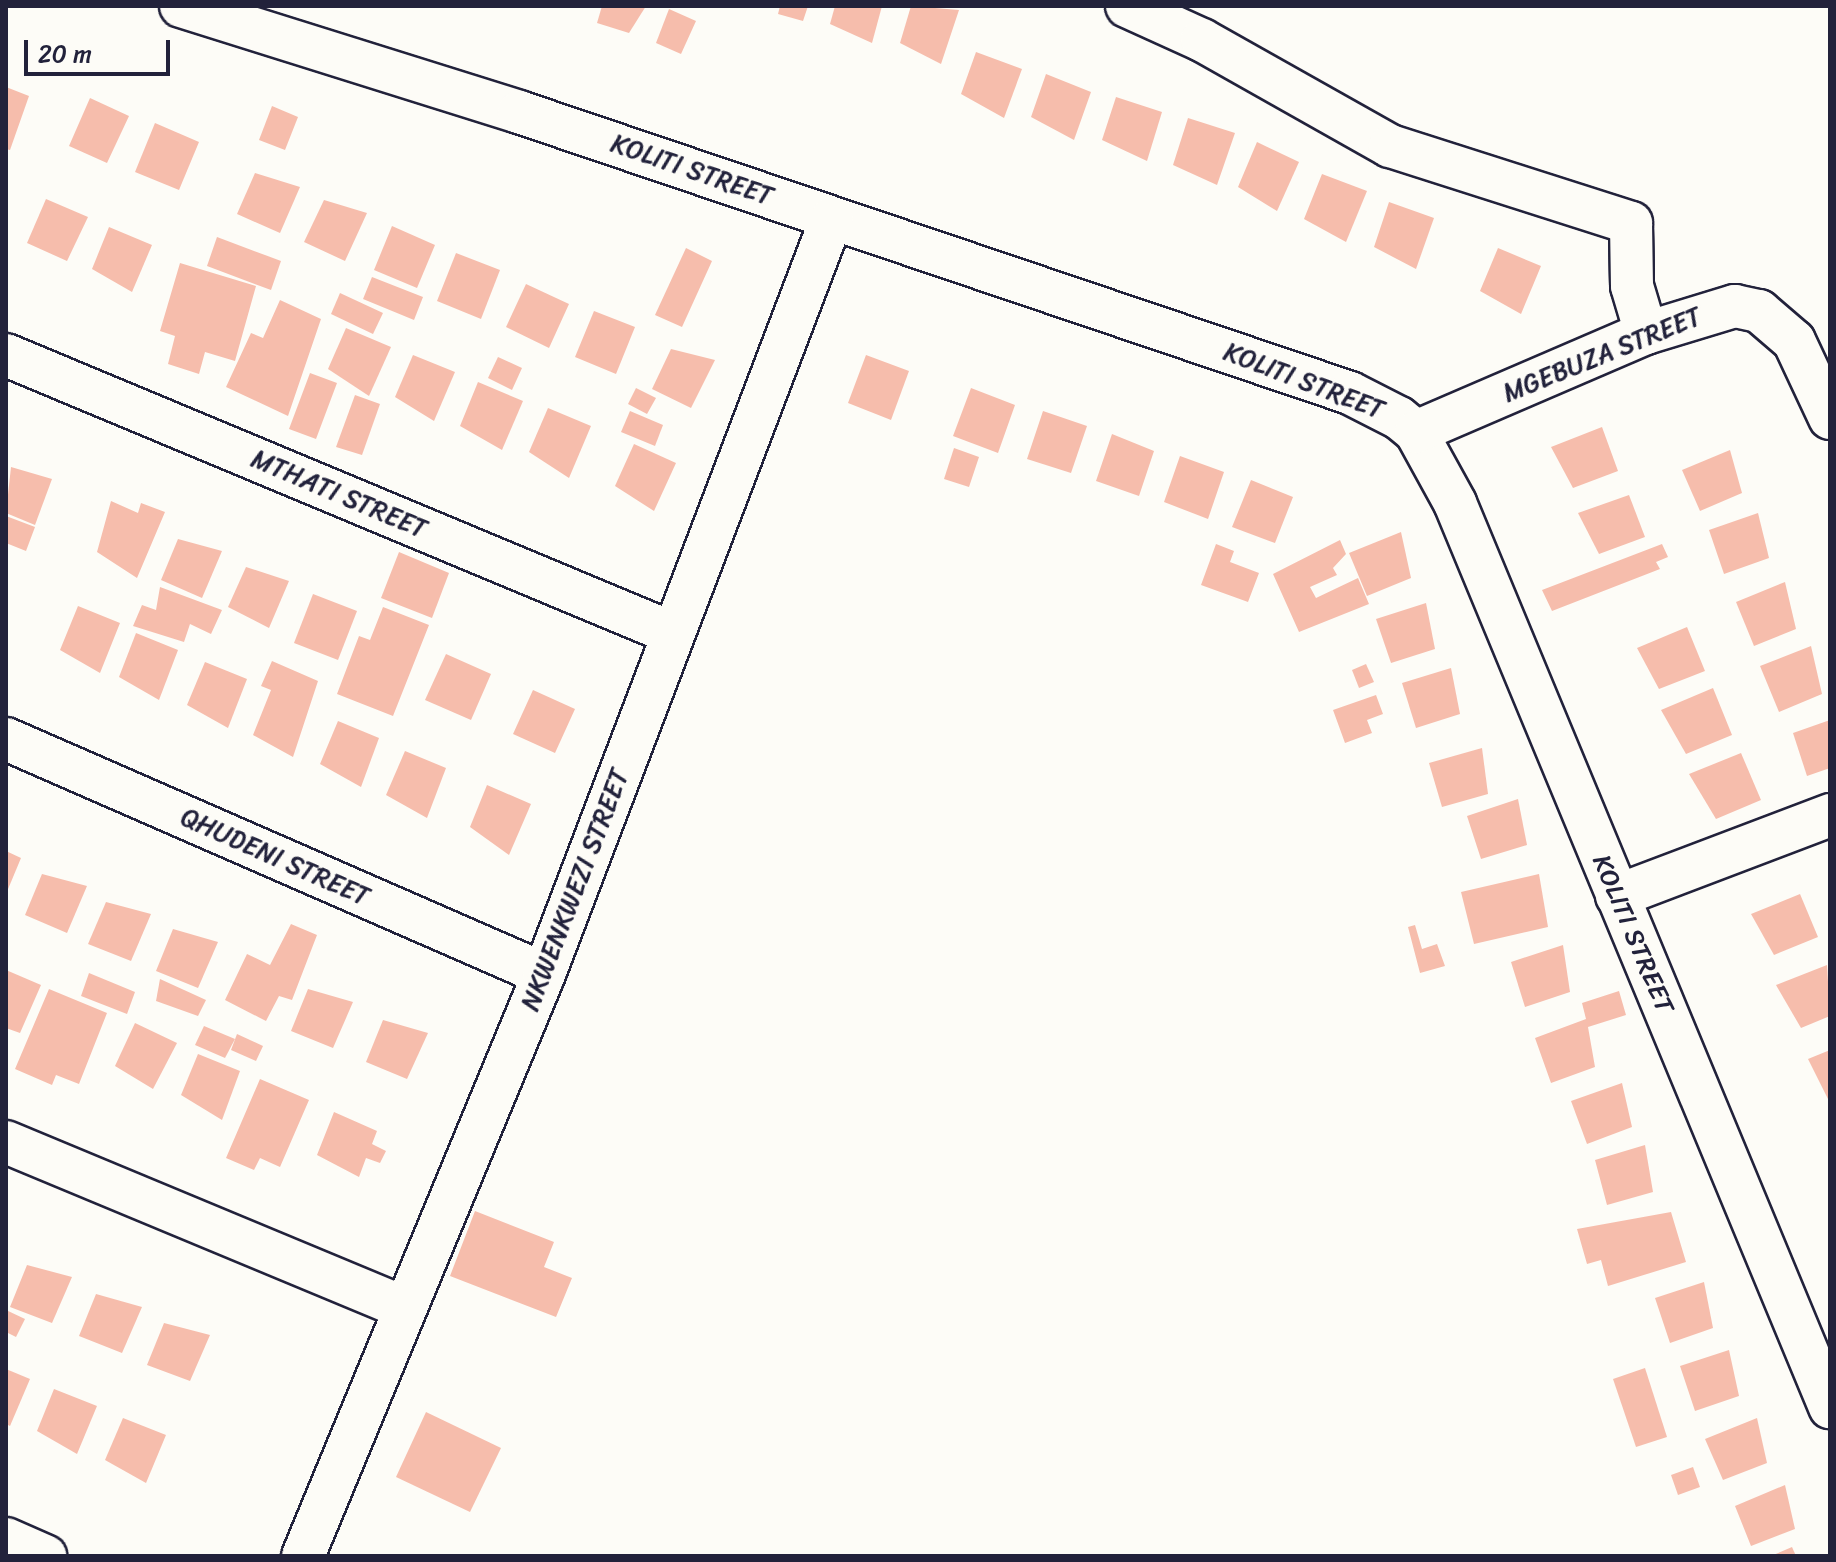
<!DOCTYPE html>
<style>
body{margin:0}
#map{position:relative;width:1836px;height:1562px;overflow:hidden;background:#fdfcf7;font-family:Sriracha,sans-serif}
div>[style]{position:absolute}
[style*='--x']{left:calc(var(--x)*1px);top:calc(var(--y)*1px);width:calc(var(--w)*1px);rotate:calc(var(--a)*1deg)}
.building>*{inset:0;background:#f6bdac}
.roads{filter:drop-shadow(2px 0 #22223b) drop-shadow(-2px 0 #22223b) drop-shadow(0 2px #22223b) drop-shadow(0 -2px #22223b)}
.minor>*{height:42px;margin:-21px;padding:0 21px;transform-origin:21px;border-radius:21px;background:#fdfcf7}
span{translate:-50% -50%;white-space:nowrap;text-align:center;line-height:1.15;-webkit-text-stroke:6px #fdfcf7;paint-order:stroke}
.street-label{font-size:26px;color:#22223b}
.frame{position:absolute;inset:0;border:8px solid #22223b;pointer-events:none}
.scale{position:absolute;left:24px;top:40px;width:146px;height:36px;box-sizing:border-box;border:4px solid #22223b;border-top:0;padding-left:10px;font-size:24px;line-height:28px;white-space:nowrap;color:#22223b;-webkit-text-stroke:6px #fdfcf7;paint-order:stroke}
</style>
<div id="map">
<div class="building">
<div style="clip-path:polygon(602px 6px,646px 6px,629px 33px,597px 23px)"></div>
<div style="clip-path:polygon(780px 6px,808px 6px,803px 21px,778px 14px)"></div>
<div style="clip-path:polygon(835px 6px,882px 6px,872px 43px,830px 24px)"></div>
<div style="clip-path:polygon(911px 6px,959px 10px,941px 64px,900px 43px)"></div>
<div style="clip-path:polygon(669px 9px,696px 21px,681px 54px,656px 43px)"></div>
<div style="clip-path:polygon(976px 52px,1022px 69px,1004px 118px,961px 94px)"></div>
<div style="clip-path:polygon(1046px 74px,1091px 92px,1074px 140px,1031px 117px)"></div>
<div style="clip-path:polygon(6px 87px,29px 96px,10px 150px,6px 149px)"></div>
<div style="clip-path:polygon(1116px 97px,1162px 112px,1147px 161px,1102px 140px)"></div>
<div style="clip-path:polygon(90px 98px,129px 116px,107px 163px,69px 146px)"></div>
<div style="clip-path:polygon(272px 106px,298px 117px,285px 150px,259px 140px)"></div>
<div style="clip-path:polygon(1188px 118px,1235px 133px,1217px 185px,1173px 165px)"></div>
<div style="clip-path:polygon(155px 123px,199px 142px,179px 190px,135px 172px)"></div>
<div style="clip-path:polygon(1257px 142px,1299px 162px,1277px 211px,1238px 187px)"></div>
<div style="clip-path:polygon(255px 173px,300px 187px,280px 233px,237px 214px)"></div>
<div style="clip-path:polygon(1322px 174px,1367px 191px,1346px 242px,1304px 219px)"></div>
<div style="clip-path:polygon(46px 199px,88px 217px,67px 261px,27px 243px)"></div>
<div style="clip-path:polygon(324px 200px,367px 213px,345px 261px,304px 242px)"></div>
<div style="clip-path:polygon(1389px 202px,1434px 218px,1416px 269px,1374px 247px)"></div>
<div style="clip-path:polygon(392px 226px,435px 245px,417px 288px,374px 270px)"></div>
<div style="clip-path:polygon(109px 227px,152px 245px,132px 292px,92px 269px)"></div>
<div style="clip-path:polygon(217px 237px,281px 261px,271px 290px,207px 266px)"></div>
<div style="clip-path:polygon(686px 248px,712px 261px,682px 327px,655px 315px)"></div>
<div style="clip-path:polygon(1498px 248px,1541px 266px,1521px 314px,1480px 291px)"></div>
<div style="clip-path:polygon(456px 253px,500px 270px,481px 319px,437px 301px)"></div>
<div style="clip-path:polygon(180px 263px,256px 286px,235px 361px,205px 352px,199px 374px,168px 364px,175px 336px,160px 331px)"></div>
<div style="clip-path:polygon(372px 277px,423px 297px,414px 320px,363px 299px)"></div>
<div style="clip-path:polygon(526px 284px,569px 304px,549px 348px,506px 327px)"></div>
<div style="clip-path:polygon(340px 293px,383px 313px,373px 334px,331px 314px)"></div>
<div style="clip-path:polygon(280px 300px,321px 319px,288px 416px,226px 387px,251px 333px,263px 338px)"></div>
<div style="clip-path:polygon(594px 311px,635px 327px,616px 374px,575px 357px)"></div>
<div style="clip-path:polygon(346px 328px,391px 347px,369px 396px,328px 369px)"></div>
<div style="clip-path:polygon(671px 349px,715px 360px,691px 408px,652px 389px)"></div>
<div style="clip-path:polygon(413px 355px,455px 372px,434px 421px,395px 397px)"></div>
<div style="clip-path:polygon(866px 355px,909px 371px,891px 420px,848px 403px)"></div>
<div style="clip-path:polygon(498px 357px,522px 368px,512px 390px,488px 378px)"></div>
<div style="clip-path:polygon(310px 373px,337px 383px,316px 439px,289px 429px)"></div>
<div style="clip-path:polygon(478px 382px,523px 401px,502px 450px,460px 426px)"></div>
<div style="clip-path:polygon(636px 388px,656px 398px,647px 414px,628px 404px)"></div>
<div style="clip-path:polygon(971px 388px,1015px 405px,998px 453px,953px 436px)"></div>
<div style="clip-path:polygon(355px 395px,380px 404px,362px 455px,336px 447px)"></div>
<div style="clip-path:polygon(548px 408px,591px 426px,569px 478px,529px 452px)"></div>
<div style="clip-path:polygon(630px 411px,663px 425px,655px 446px,621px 432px)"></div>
<div style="clip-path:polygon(1043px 411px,1087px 426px,1071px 473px,1027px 459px)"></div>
<div style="clip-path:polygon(1602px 427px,1618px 471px,1573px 488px,1551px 447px)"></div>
<div style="clip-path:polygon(1112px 434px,1154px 451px,1139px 496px,1096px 481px)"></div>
<div style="clip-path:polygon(634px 444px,676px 463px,654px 511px,615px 486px)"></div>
<div style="clip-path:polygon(954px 448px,979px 457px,969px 487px,944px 479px)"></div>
<div style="clip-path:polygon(1730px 450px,1742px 493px,1700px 511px,1682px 470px)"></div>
<div style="clip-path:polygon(1180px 456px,1224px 472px,1208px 519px,1164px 502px)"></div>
<div style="clip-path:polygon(11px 467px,52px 479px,35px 525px,6px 513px)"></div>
<div style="clip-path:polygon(1251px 480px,1293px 497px,1275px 543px,1232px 527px)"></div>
<div style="clip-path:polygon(1629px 495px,1645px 537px,1599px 554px,1578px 513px)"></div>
<div style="clip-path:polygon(111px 501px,138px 513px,141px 503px,165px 512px,137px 578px,97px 552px)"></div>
<div style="clip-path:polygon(1758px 513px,1769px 558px,1724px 574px,1709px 530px)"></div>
<div style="clip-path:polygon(6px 516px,35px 527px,26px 551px,6px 543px)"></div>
<div style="clip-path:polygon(1401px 532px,1411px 578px,1367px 596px,1349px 553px)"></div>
<div style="clip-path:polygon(178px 539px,222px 551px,202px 598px,161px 580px)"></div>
<div style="clip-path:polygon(1340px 540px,1346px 554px,1333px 568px,1337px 575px,1310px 587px,1316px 598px,1358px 578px,1369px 604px,1299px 632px,1273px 574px)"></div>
<div style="clip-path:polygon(1216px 544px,1234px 551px,1230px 562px,1259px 573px,1248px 602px,1201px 585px)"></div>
<div style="clip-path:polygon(1662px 544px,1668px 557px,1656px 562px,1660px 569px,1552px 611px,1542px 590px)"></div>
<div style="clip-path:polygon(399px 552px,449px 573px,432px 618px,381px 598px)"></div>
<div style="clip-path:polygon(246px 567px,289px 581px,269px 628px,228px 607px)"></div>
<div style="clip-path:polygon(1785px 582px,1796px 629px,1754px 646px,1736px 602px)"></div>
<div style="clip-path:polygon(160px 587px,222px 610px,211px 634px,190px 624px,184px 642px,133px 626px,142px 605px,156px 610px)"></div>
<div style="clip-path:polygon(313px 594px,357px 611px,338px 660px,294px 643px)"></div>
<div style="clip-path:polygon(1426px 603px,1435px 649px,1391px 663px,1376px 619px)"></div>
<div style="clip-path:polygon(78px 606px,120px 623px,100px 673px,60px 650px)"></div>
<div style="clip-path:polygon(383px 607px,429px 625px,393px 716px,337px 694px,359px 636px,370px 640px)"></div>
<div style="clip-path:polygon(1687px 627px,1705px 671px,1659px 689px,1637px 648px)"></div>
<div style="clip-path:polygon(136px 633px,178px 650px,159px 700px,119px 677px)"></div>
<div style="clip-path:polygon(1811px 646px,1822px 694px,1779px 712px,1760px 666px)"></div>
<div style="clip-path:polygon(446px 654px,491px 674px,471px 720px,425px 700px)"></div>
<div style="clip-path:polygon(272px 661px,318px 681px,293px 757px,253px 735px,271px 690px,261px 686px)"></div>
<div style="clip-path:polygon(205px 662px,247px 679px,228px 728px,187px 705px)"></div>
<div style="clip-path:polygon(1366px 664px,1374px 682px,1359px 688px,1352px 670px)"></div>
<div style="clip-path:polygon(1451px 668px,1460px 714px,1416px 728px,1402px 683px)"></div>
<div style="clip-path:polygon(1713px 688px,1732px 735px,1686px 754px,1661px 710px)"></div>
<div style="clip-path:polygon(533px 690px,575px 709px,555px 753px,513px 734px)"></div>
<div style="clip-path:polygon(1376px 695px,1383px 714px,1367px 720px,1372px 733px,1345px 743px,1333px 710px)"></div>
<div style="clip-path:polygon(1830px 720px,1830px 768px,1807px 776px,1793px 733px)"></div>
<div style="clip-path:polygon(338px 721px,379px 738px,361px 787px,320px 764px)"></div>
<div style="clip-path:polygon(1482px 748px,1488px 794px,1442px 807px,1429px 763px)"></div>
<div style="clip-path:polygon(405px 751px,446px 768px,427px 818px,386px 795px)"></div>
<div style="clip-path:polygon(1741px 753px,1761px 800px,1716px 819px,1689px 774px)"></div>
<div style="clip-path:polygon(487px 785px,531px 804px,509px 855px,470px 827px)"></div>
<div style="clip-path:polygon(1518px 799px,1527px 845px,1481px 859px,1467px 816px)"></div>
<div style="clip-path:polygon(6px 851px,21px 858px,6px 894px)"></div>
<div style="clip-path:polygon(42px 874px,87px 886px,67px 933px,25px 915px)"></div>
<div style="clip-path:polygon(1539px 874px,1548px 927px,1474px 944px,1461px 892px)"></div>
<div style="clip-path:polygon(1800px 894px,1818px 937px,1774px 955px,1751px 914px)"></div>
<div style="clip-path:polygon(106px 902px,151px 914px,131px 961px,88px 944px)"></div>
<div style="clip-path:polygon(291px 924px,317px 935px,292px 1000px,279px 996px,266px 1021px,225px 1000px,247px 954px,270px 965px)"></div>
<div style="clip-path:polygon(1415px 925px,1422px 949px,1437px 944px,1445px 966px,1420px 973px,1408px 927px)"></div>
<div style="clip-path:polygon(173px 929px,218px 942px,198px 988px,156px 971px)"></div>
<div style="clip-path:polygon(1563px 945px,1570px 992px,1525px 1007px,1511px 962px)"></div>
<div style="clip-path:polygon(1827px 965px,1830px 1016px,1801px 1028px,1776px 985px)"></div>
<div style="clip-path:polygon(6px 970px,41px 985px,20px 1033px,6px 1028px)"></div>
<div style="clip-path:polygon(89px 973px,135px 992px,127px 1014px,81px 996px)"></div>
<div style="clip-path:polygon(160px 979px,206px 1000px,198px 1016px,156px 1001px)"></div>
<div style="clip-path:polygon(49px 989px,107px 1013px,79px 1084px,56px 1075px,52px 1085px,15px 1069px)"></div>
<div style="clip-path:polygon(308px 989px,353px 1002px,333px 1048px,291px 1031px)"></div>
<div style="clip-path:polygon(1619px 991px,1626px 1015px,1588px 1027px,1595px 1067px,1551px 1083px,1535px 1038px,1586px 1019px,1582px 1003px)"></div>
<div style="clip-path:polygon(383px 1020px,428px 1033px,407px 1079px,366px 1062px)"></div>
<div style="clip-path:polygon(135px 1023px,177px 1043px,153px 1089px,115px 1066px)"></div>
<div style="clip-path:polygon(204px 1026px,235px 1039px,225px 1058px,195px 1045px)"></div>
<div style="clip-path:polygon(237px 1034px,263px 1046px,256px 1061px,231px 1050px)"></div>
<div style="clip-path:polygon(1830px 1050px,1830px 1103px,1808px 1059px)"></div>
<div style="clip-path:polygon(198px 1054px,240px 1071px,222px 1120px,181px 1095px)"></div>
<div style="clip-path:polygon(260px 1079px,309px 1100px,280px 1167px,260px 1158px,254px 1170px,226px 1158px)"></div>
<div style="clip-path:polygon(1622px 1083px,1632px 1127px,1587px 1144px,1571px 1101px)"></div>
<div style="clip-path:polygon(334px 1112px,377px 1131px,372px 1144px,386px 1151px,380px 1163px,366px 1158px,359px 1177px,317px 1155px)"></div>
<div style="clip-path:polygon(1645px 1145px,1653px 1192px,1607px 1205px,1595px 1160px)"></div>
<div style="clip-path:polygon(475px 1211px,554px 1242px,544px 1267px,572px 1278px,556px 1317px,450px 1276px)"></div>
<div style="clip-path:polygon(1671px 1212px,1686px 1262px,1608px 1286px,1601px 1260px,1587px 1264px,1577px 1229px)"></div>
<div style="clip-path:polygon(27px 1265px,72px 1277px,52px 1323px,10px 1307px)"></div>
<div style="clip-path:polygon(1704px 1282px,1713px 1328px,1670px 1343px,1655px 1298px)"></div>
<div style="clip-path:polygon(96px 1294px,142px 1307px,122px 1353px,79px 1336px)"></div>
<div style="clip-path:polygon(6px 1310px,25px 1319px,16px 1337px,6px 1332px)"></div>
<div style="clip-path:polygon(164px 1323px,210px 1335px,190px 1381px,147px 1365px)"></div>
<div style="clip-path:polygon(1729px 1350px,1739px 1396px,1695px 1411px,1680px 1366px)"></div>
<div style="clip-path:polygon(1645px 1368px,1667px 1437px,1636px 1447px,1613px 1379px)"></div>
<div style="clip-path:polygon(6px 1369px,30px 1379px,10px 1426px,6px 1424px)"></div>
<div style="clip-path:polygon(54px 1389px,97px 1406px,77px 1454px,37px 1431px)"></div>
<div style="clip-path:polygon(426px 1412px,501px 1448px,470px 1512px,396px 1477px)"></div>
<div style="clip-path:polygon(123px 1418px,166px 1435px,146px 1483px,105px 1460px)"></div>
<div style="clip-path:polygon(1757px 1418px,1767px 1463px,1723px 1480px,1705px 1439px)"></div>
<div style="clip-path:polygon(1693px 1467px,1700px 1487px,1678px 1495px,1671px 1475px)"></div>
<div style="clip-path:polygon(1785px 1485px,1795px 1529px,1751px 1546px,1735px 1506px)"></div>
<div style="clip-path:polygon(1792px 1547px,1796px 1556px,1771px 1556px)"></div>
</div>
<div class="roads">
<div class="minor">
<div style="--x:181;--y:6;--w:354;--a:17.4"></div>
<div style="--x:519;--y:112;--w:877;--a:18.68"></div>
<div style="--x:1350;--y:393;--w:55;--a:27"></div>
<div style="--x:1399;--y:418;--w:22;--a:39"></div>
<div style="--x:1416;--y:432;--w:81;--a:61.2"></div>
<div style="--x:1455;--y:503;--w:979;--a:67.47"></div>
<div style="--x:1127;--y:6;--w:82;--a:24.4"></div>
<div style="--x:1202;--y:40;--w:216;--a:29.4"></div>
<div style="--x:1390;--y:146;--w:253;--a:17.7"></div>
<div style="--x:1631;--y:223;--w:63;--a:89.1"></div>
<div style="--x:1632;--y:286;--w:49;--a:73.4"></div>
<div style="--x:6;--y:355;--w:722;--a:22.66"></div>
<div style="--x:1416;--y:432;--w:250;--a:-23.3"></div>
<div style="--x:1646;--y:333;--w:93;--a:-16.9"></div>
<div style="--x:1735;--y:306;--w:25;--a:12"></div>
<div style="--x:1759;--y:311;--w:46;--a:40.6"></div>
<div style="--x:1794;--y:341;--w:85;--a:64.9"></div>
<div style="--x:6;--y:739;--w:587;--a:23.6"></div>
<div style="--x:1617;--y:896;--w:228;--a:-20.8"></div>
<div style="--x:6;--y:1142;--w:427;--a:22.6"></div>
<div style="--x:6;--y:1539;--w:43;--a:23.6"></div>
<div style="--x:303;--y:1556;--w:630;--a:-67.51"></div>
<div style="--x:544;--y:974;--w:809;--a:-69.15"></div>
</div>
</div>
<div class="street-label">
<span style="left:692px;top:170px;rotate:19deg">KOLITI STREET</span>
<span style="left:1602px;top:355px;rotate:-22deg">MGEBUZA STREET</span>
<span style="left:1304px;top:381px;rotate:21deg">KOLITI STREET</span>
<span style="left:339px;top:494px;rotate:23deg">MTHATI STREET</span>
<span style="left:275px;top:857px;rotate:24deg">QHUDENI STREET</span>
<span style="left:575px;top:890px;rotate:-69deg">NKWENKWEZI STREET</span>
<span style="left:1633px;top:934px;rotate:67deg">KOLITI STREET</span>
</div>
<div class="frame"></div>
<div class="scale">20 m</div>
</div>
